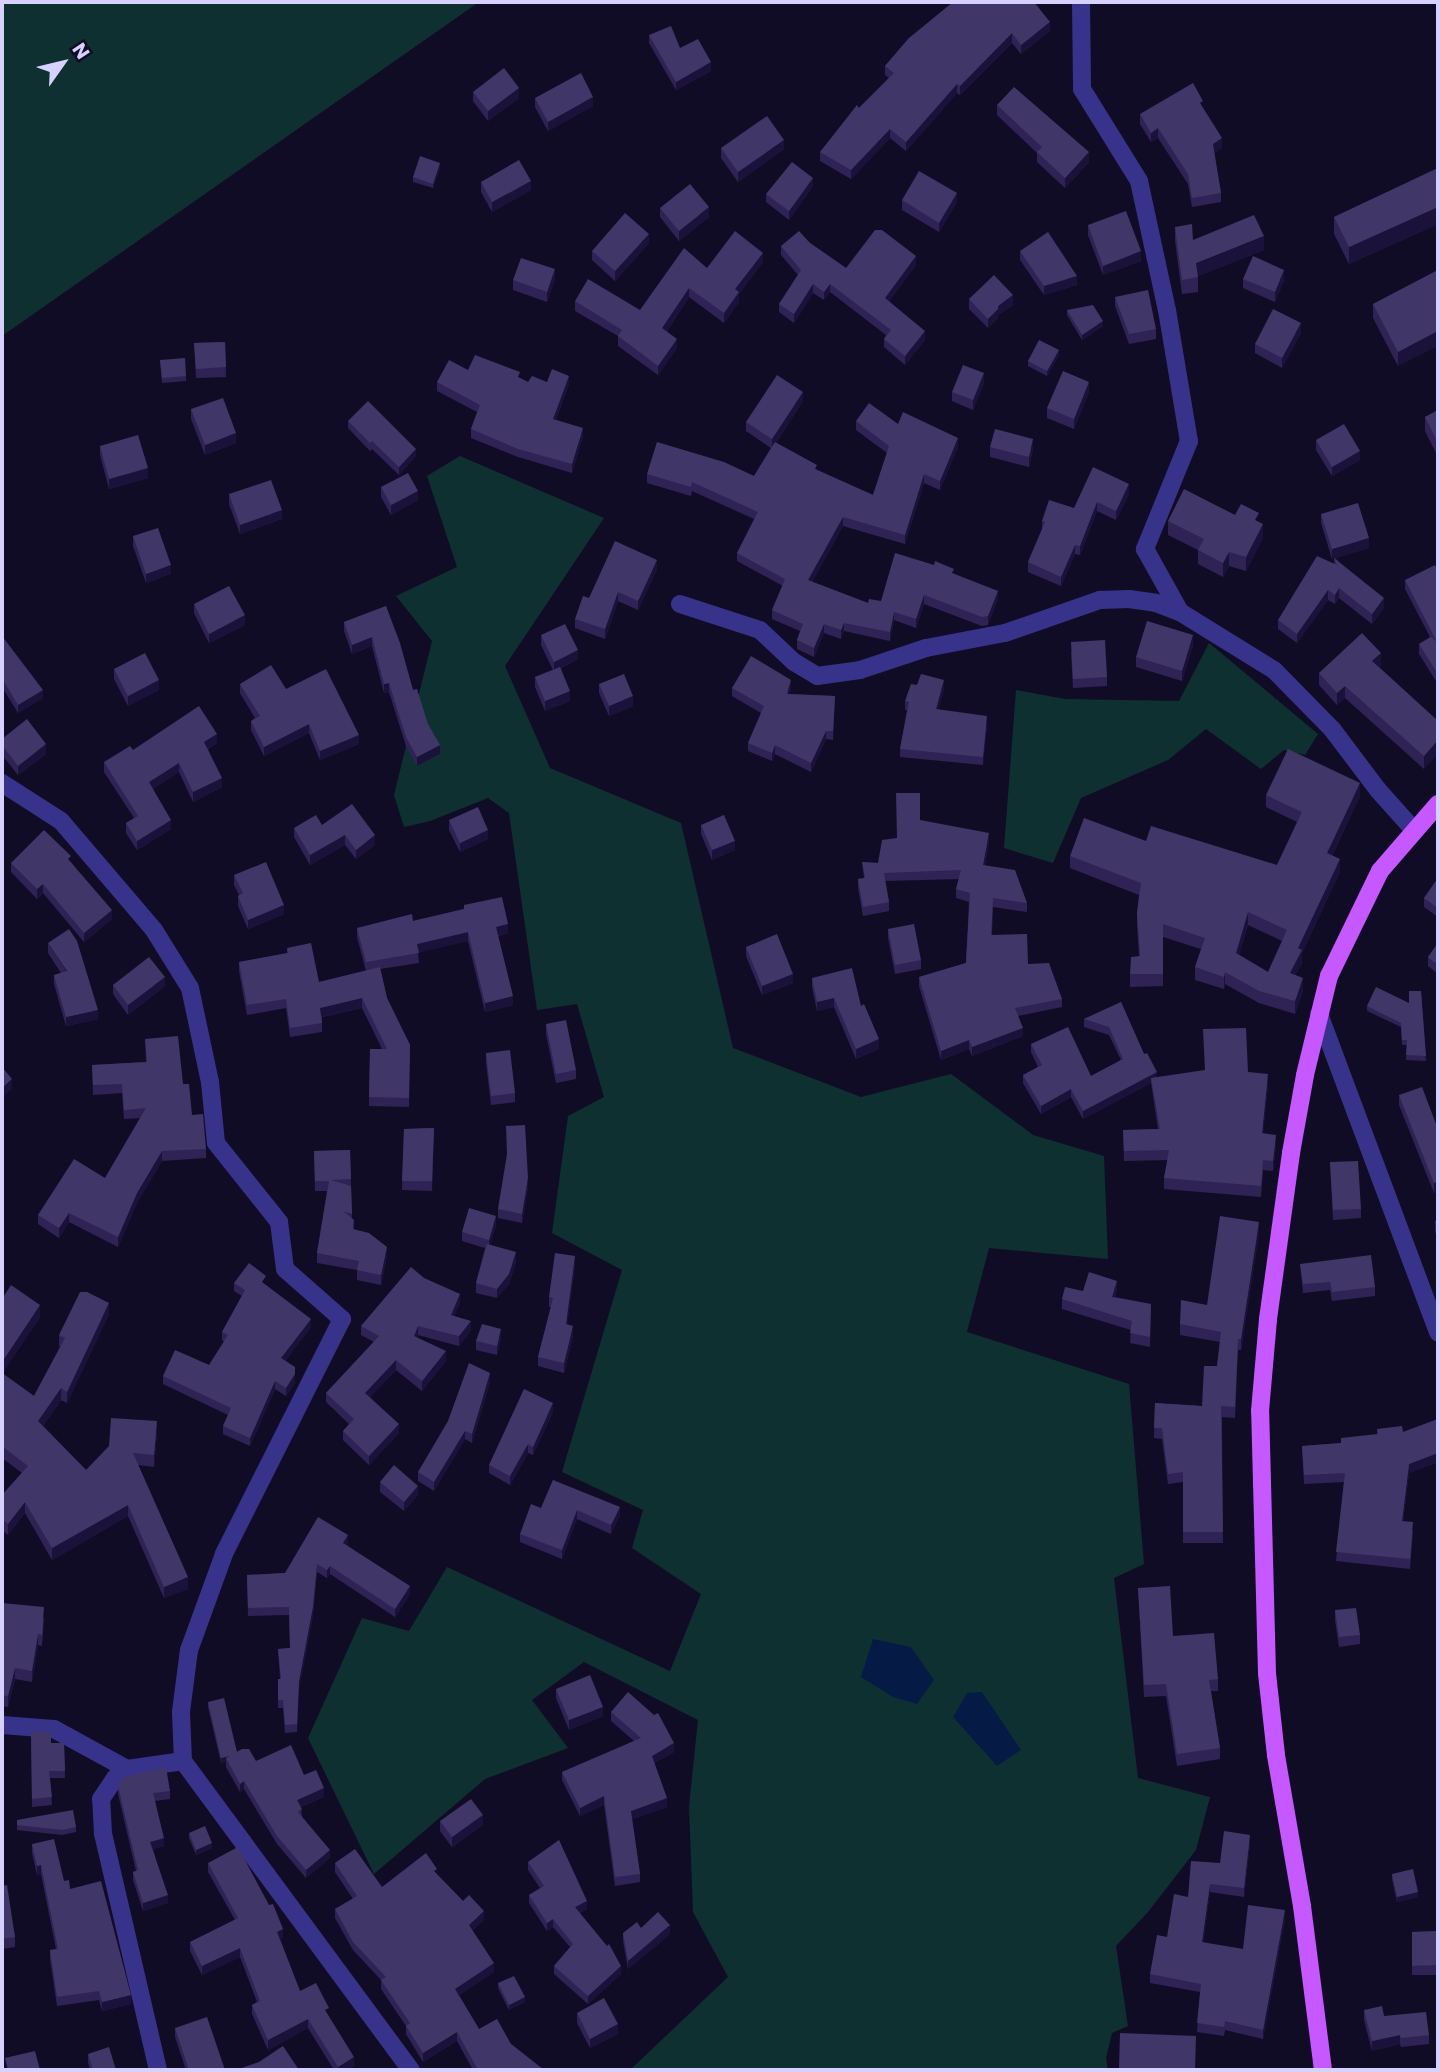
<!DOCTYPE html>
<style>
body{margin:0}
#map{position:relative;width:1440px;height:2072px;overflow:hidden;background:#110c26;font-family:Poppins,sans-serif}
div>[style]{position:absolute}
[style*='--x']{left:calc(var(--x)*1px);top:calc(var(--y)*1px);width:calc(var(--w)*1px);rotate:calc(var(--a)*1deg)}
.green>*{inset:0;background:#0f3030}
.water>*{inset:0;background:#051b46}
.minor>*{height:18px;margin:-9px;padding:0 9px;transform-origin:9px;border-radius:9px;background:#38338a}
.major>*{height:18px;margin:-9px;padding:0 9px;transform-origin:9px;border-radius:9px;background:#c558ff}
.wall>*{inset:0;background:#2f2356}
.shaded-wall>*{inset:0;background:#1b123b}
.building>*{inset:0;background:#413668}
span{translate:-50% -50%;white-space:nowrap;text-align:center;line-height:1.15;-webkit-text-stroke:6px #110c26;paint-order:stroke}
.frame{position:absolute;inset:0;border:4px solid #d7d1ff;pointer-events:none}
.north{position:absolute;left:28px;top:28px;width:70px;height:70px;-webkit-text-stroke:5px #110c26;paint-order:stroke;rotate:56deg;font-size:19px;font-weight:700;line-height:28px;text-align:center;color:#d7d1ff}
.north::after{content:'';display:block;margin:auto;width:24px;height:32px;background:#d7d1ff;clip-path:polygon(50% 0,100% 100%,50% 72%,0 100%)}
</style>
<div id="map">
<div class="green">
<div style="clip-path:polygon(2px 2px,479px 2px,2px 336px)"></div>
<div style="clip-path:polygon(460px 456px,604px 518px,505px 666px,550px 768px,681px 823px,733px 1048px,861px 1097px,951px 1074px,1033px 1135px,1104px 1156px,1108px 1259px,989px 1248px,967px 1332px,1129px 1384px,1144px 1564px,1114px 1578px,1138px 1778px,1210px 1797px,1196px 1850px,1148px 1912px,1116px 1946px,1128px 2026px,1112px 2033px,1106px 2058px,1108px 2070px,630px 2070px,728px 1977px,693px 1912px,689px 1806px,698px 1720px,584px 1662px,532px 1700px,568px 1748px,485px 1779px,374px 1874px,308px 1738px,362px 1618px,409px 1631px,447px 1567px,670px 1671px,701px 1594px,632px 1548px,643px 1510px,562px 1472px,622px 1270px,552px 1233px,568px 1116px,604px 1097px,577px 1004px,537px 1010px,509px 813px,488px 798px,430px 821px,404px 827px,394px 795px,432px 641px,396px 596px,457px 567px,427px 476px)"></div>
<div style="clip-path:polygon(1209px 643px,1318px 734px,1305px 755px,1284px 750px,1261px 769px,1206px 729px,1168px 760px,1081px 798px,1053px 863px,1004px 848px,1016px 690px,1065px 699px,1179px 701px)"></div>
</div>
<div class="water">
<div style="clip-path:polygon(873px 1639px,911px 1647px,934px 1680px,917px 1704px,893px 1697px,861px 1677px)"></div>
<div style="clip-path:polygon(982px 1692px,1021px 1750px,997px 1766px,953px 1717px,967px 1693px)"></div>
</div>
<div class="minor">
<div style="--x:1081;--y:2;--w:87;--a:89.3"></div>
<div style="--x:1082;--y:89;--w:108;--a:58.2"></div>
<div style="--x:1139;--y:181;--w:132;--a:77.8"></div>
<div style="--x:1167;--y:310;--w:133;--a:80.5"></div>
<div style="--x:1189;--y:441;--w:117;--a:112.2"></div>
<div style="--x:1145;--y:549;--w:72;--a:60.9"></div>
<div style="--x:680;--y:604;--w:84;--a:18"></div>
<div style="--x:760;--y:630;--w:47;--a:43.3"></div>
<div style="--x:794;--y:662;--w:27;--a:31"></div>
<div style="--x:817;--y:676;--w:43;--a:-7.9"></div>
<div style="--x:860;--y:670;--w:70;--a:-18.4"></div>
<div style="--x:926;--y:648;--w:80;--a:-10.8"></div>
<div style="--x:1005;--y:633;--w:101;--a:-19.2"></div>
<div style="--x:1100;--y:600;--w:29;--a:-2"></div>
<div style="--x:1129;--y:599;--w:27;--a:8"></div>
<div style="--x:1156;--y:603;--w:26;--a:21"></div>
<div style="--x:1180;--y:612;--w:110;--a:31.7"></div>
<div style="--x:1274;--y:670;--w:83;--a:45.5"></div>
<div style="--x:1332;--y:729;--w:76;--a:53"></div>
<div style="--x:1378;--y:790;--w:52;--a:48.1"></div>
<div style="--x:2;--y:783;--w:70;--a:32.8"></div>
<div style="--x:61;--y:821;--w:143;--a:49.5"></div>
<div style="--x:154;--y:930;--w:68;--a:58.2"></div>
<div style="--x:190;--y:988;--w:96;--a:78"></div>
<div style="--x:210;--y:1082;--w:61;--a:84.4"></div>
<div style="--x:216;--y:1143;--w:101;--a:51.4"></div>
<div style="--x:279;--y:1222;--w:47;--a:82.7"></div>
<div style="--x:285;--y:1269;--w:76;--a:41.3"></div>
<div style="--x:342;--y:1319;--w:263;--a:116.7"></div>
<div style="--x:224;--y:1554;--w:102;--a:110"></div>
<div style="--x:189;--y:1650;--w:63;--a:97.4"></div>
<div style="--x:181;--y:1712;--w:49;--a:87.7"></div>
<div style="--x:183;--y:1761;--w:384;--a:53.6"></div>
<div style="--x:1319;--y:1014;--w:340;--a:69.5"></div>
<div style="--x:2;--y:1725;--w:52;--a:4.4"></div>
<div style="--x:54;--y:1729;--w:83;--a:28.7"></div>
<div style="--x:158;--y:2070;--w:242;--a:-103.1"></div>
<div style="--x:103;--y:1834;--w:35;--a:-93"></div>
<div style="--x:101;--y:1799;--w:25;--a:-56"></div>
<div style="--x:115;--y:1778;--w:15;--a:-37"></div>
<div style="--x:127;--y:1769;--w:57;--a:-8.1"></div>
</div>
<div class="major">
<div style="--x:1323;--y:2070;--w:165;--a:-97.3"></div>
<div style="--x:1302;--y:1906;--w:153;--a:-99.8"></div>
<div style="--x:1276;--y:1755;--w:82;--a:-96.3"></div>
<div style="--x:1267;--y:1673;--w:262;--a:-91.5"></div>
<div style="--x:1260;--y:1411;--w:92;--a:-85"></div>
<div style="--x:1268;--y:1319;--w:168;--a:-82.1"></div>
<div style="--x:1291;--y:1153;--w:79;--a:-79.8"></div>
<div style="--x:1305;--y:1075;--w:102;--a:-76.4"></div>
<div style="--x:1329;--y:976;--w:117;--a:-64.1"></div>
<div style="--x:1380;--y:871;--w:89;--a:-49.1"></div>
</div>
<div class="wall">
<div style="clip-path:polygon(1050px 31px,1021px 54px,1012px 43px,960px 95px,957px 93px,906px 151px,890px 138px,851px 179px,820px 161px,820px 152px,859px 108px,889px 78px,885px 75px,885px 66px,909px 38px)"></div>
<div style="clip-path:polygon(649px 35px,680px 48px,711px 71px,676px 90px,649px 43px)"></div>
<div style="clip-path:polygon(473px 92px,519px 98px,488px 121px,473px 101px)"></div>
<div style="clip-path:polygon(535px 98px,593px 106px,548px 131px,535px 107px)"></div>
<div style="clip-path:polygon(997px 105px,1089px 162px,1065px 188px,1037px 162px,1037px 153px,997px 115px)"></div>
<div style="clip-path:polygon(1203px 109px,1222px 148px,1214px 153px,1221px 193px,1221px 202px,1192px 207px,1188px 184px,1158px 138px,1151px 142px,1140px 124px,1140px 114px)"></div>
<div style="clip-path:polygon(721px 148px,784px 149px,738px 182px,721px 158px)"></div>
<div style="clip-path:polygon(440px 168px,433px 188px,413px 182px,413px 177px)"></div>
<div style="clip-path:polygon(1438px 168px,1438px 224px,1349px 264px,1334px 234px,1334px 217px)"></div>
<div style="clip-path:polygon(481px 182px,531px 190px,492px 212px,481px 192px)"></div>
<div style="clip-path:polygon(813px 186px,789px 220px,766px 202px,766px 194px)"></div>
<div style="clip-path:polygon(902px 200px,957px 202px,939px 232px,902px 210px)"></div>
<div style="clip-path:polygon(660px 208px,709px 217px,679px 241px,660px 217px)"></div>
<div style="clip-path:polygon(1088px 225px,1141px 261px,1103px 275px,1088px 235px)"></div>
<div style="clip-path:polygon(1175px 227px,1193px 240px,1264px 250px,1198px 276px,1198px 292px,1182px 294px,1175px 241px)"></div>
<div style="clip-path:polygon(649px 243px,615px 281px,592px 260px,592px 251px)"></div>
<div style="clip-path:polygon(810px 243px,846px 268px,916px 265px,889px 301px,925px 340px,905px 365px,884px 347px,884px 339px,886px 335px,830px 292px,824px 300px,813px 293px,794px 323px,779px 312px,779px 304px,798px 275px,781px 255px,781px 246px)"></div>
<div style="clip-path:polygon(1020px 251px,1077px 285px,1044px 295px,1020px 260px)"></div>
<div style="clip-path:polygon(763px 262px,739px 294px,739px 302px,724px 323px,689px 297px,667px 331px,677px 348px,658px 375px,618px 346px,618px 336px,575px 311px,575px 301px,640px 310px,707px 268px)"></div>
<div style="clip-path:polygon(1438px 270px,1398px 366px,1373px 318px,1373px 304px)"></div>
<div style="clip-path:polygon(555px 279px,547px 302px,513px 290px,513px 280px)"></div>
<div style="clip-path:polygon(1243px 279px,1284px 280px,1275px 302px,1243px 288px)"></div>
<div style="clip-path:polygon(1115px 297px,1156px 329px,1156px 339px,1129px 344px,1115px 306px)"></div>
<div style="clip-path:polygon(969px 299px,1013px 305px,998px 315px,998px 318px,988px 328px,969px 309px)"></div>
<div style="clip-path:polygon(1067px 310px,1103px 326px,1082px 340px,1067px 315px)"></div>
<div style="clip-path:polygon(1301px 333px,1282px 368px,1255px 353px,1255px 344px)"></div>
<div style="clip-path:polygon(225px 342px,226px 377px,196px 378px,194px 343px)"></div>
<div style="clip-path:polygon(1059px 355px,1047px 376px,1028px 366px,1028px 361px)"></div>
<div style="clip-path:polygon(160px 360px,186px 376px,186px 381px,162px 383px)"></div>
<div style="clip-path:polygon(468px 370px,520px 378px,528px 382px,547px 382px,569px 384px,556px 420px,583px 436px,572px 473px,518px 457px,471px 438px,471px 429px,477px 412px,437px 391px,437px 382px)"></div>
<div style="clip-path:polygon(984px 383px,973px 410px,952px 401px,952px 392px)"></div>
<div style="clip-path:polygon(1089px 392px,1074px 429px,1047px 418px,1047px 408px)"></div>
<div style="clip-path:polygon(803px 401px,776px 443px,817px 470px,873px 495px,887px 453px,856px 430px,856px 421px,898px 424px,958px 447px,940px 490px,924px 483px,905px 544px,843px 526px,812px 582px,868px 603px,881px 601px,954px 574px,998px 599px,988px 625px,982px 626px,924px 604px,916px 628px,894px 620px,890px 641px,844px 631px,841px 639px,824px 633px,814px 657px,797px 649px,797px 640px,800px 631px,772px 619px,772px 610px,783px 586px,737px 561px,737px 553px,754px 519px,692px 491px,691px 496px,647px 483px,647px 474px,754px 476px,771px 448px,746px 431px,746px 422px)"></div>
<div style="clip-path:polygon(191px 409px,236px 443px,205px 455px,191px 419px)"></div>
<div style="clip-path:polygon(1438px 410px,1438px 457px,1425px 431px,1425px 417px)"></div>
<div style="clip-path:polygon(348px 421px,416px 456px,399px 475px,372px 449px,370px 451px,348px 428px)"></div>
<div style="clip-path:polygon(1316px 440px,1360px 460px,1332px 476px,1316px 450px)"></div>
<div style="clip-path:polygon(100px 446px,148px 478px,109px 489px,100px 455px)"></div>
<div style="clip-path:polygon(990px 447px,1033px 449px,1029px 467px,990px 457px)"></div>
<div style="clip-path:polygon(381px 487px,418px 500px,391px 515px,381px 497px)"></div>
<div style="clip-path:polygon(229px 494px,282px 519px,240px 534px,229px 504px)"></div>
<div style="clip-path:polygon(1129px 494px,1116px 520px,1097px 511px,1080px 555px,1075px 554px,1061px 586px,1028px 572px,1028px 562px,1042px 529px,1042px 521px,1074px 508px)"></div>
<div style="clip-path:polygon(1321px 514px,1369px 548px,1335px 558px,1384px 608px,1372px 624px,1339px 598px,1335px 604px,1328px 600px,1297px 643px,1278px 629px,1278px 620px,1334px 564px,1334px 558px,1332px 559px,1321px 523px)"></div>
<div style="clip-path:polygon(1235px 515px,1259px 522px,1263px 538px,1246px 571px,1229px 566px,1223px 577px,1198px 564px,1198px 550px,1168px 535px,1168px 521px)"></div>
<div style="clip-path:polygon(133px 536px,171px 574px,146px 583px,133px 546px)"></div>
<div style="clip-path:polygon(657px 569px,638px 610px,618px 601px,605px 639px,575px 628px,575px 619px,589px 598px)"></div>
<div style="clip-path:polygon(1438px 572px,1438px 679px,1436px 681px,1419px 654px,1419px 644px,1430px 637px,1405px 589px,1405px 580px)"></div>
<div style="clip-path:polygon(194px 604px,245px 625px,209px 643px,194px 613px)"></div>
<div style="clip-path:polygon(386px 606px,413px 690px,428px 724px,440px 754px,417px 766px,406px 746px,389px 692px,384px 693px,372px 646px,352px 654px,344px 631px,344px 622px)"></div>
<div style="clip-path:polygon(541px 635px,578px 659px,561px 668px,570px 701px,545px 711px,535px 687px,535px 677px,553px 670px,541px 645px)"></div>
<div style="clip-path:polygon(2px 636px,43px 698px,18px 713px,2px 687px)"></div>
<div style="clip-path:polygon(1193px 645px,1182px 681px,1136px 667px,1136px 657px)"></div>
<div style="clip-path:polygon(1071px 652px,1107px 677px,1107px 686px,1073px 688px)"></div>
<div style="clip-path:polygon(1381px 666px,1379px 667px,1438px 721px,1438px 753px,1424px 769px,1345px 698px,1337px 705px,1319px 685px,1319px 673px)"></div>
<div style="clip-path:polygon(114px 669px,159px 690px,128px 706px,114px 679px)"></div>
<div style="clip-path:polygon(240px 684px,286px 689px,359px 744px,320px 760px,309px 733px,264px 756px,251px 730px,251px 721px,255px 718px,240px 693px)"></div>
<div style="clip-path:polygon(599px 684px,633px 706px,609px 716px,599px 693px)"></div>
<div style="clip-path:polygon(732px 688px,791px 689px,789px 694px,835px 696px,833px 740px,826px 739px,811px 772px,775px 754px,772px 761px,748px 751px,748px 743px,761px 713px,732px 696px)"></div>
<div style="clip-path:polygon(944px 689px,938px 710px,987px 725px,983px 765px,900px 757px,900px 749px,907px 710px,905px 710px,905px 701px)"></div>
<div style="clip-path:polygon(2px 739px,46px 754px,18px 775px,2px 755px)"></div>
<div style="clip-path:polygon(217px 743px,208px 749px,222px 787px,193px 802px,179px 772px,153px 789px,171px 829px,137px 850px,126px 833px,126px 823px,134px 818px,104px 772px,104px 762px,133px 750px)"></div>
<div style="clip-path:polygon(evenodd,1266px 795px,1360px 796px,1332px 856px,1340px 872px,1302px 953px,1302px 963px,1295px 975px,1303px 990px,1295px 1014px,1259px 1003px,1225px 984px,1224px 989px,1195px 980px,1195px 967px,1201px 949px,1163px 937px,1163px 986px,1130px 987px,1130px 974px,1139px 956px,1137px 925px,1137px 913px,1139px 895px,1070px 868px,1070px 856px,1146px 841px,1277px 865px,1297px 822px,1266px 807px,1266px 795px,1248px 925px,1282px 941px,1268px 972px,1239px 955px,1248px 925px)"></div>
<div style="clip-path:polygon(449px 820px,488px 839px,460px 852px,449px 830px)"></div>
<div style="clip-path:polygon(920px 820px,989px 842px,985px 865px,1027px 903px,1027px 912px,993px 907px,992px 935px,1028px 964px,1062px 999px,1062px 1007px,1018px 1016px,1023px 1036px,972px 1056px,969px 1049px,941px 1060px,919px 986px,919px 977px,966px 963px,969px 902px,956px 898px,956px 889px,959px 879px,885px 881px,889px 902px,889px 911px,863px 916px,858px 888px,858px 879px,864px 878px,862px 862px,878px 863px,897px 838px)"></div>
<div style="clip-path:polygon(322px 825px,375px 845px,356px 859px,345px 845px,310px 865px,294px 837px,294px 828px)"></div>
<div style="clip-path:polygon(701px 825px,735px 850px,712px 860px,701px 834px)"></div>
<div style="clip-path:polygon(71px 862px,112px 919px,84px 942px,43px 893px,37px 899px,11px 872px,11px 863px)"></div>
<div style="clip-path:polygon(234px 875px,284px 914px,248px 929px,238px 906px,238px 896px,239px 895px,234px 885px)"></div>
<div style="clip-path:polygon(1438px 878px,1438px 917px,1424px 907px,1424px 898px)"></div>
<div style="clip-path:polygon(464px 905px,508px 933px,498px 936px,513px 1005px,485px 1012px,468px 941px,418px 952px,419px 963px,380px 969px,387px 998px,410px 1045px,409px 1107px,369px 1106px,370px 1049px,382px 1049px,362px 1008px,322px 1017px,322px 1032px,290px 1037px,286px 1008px,247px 1015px,239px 971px,239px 962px,287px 953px,287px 948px,319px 982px,366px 971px,357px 937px,357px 928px,413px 921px,464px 909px)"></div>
<div style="clip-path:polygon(888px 929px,921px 960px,921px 969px,895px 974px,888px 938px)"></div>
<div style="clip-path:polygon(48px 943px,98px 1019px,66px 1026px,54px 984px,54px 975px,61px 973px,48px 953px)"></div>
<div style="clip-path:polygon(1438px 943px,1438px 974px,1428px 966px,1428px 957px)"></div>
<div style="clip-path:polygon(746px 947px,793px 983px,762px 995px,746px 956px)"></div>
<div style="clip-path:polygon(812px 978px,861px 1006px,879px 1049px,856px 1059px,834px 1007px,817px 1011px,812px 987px)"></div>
<div style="clip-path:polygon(113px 985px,165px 986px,128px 1015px,113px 994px)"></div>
<div style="clip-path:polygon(1421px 991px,1426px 1061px,1406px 1060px,1407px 1045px,1402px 1045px,1401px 1027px,1367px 1011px,1367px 1006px,1409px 1003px)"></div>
<div style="clip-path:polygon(1121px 1002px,1144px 1054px,1157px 1077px,1248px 1072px,1268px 1084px,1263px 1133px,1276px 1145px,1273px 1171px,1263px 1170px,1261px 1197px,1164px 1189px,1164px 1178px,1168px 1160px,1124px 1161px,1123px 1130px,1158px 1129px,1151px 1083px,1083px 1119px,1071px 1097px,1041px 1114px,1023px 1083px,1023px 1075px,1038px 1067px,1031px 1052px,1031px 1044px,1091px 1076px,1121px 1060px,1109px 1035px,1084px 1027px,1084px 1019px)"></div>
<div style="clip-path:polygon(546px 1024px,576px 1070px,576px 1079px,556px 1083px,546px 1034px)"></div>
<div style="clip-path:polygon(145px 1039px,183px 1084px,192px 1115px,206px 1149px,206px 1158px,162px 1161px,137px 1203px,118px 1247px,69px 1222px,59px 1238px,38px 1224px,38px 1215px,105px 1178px,140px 1118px,124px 1119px,122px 1093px,93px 1095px,92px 1065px,146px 1062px)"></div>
<div style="clip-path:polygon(486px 1053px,515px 1093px,515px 1102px,491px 1105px,486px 1063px)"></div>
<div style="clip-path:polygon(1399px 1095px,1436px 1124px,1438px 1123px,1438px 1191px,1434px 1193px,1399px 1105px)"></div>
<div style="clip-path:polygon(434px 1128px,432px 1191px,402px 1190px,404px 1129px)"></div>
<div style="clip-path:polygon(350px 1150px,352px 1218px,354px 1229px,387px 1256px,381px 1285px,357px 1280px,357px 1270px,317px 1263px,317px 1253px,327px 1191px,315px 1191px,314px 1151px)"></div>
<div style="clip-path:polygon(1330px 1162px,1361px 1209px,1361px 1218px,1333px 1220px)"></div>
<div style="clip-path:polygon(528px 1187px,522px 1223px,498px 1218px,498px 1209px)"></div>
<div style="clip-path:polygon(1438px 1220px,1438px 1242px,1435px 1231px,1435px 1221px)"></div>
<div style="clip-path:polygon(496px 1225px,490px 1245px,516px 1262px,509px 1284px,497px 1298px,476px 1293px,476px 1283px,485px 1248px,462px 1241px,462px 1232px)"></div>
<div style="clip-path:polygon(1259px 1233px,1241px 1350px,1238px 1350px,1235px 1418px,1222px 1417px,1223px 1543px,1183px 1543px,1183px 1482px,1168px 1484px,1162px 1439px,1154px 1438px,1155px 1403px,1202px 1406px,1217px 1366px,1220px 1342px,1180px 1335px,1180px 1324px,1207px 1305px)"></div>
<div style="clip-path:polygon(1300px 1264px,1375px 1287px,1375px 1296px,1332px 1301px,1330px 1290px,1303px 1293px)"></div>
<div style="clip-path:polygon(575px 1266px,567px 1325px,573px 1336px,564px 1373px,538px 1366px,538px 1357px,551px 1307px,549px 1307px,549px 1297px)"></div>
<div style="clip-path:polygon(424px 1278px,460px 1303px,454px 1316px,471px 1330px,459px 1346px,418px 1335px,417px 1338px,446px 1361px,422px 1391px,396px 1370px,370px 1397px,399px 1433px,369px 1465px,343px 1440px,343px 1431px,349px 1424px,326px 1402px,326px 1393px,374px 1342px,361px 1335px,361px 1326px)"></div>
<div style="clip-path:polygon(234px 1283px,266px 1285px,311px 1327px,285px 1361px,295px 1383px,286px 1396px,275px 1389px,250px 1446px,223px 1434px,223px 1426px,228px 1415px,163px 1384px,163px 1376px,209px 1365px,224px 1342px,222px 1340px,222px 1332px,242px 1296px,234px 1291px)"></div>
<div style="clip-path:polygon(1117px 1290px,1115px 1297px,1151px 1304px,1150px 1347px,1130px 1343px,1131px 1330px,1062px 1309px,1062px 1299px,1083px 1291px)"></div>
<div style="clip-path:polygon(2px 1299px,40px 1317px,2px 1373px,34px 1396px,60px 1347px,59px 1346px,59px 1335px,109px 1314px,67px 1403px,61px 1400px,43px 1426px,86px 1470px,157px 1433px,154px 1467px,138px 1465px,188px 1589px,164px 1598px,128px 1516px,52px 1560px,25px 1513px,8px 1535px,2px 1530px,2px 1495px,22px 1473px,2px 1458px)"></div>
<div style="clip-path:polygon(501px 1338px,497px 1355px,476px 1350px,476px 1341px)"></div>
<div style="clip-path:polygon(490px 1382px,472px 1443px,465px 1439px,434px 1491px,418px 1481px,418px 1472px)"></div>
<div style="clip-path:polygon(553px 1412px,533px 1455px,528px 1453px,510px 1485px,489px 1473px,489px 1465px)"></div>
<div style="clip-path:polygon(1438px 1419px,1438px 1462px,1409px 1473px,1403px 1521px,1413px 1531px,1410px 1569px,1336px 1561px,1344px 1482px,1304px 1484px,1302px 1446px,1341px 1443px,1377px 1434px,1377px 1429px,1403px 1432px)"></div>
<div style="clip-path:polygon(553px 1480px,620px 1515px,611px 1534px,577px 1519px,562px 1559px,520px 1542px,520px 1534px,541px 1508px)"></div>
<div style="clip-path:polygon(380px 1482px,418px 1495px,404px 1511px,380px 1492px)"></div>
<div style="clip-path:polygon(348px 1543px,347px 1545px,410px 1594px,395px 1617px,330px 1574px,327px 1578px,317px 1572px,313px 1615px,299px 1689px,297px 1732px,285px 1733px,283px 1708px,278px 1708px,278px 1679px,280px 1679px,278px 1649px,290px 1648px,289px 1615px,248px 1616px,247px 1575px,285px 1573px)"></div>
<div style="clip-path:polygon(1138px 1588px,1173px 1636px,1218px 1679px,1218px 1691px,1211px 1691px,1220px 1748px,1220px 1759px,1177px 1766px,1166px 1696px,1144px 1697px)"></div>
<div style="clip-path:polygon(2px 1603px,44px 1618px,42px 1646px,38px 1645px,32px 1682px,15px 1679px,8px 1707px,2px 1706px)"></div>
<div style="clip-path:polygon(1335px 1610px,1360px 1635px,1360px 1644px,1339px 1647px,1335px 1620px)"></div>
<div style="clip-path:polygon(556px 1689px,603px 1716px,569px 1730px,556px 1698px)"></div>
<div style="clip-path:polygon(208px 1702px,237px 1752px,256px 1761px,304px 1775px,324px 1797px,301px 1807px,302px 1817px,330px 1858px,306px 1878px,277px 1844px,244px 1789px,240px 1792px,226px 1767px,226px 1762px,221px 1763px,208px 1707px)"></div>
<div style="clip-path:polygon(611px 1712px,674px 1752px,654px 1763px,667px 1807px,632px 1819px,640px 1874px,640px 1882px,615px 1886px,604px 1805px,580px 1816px,562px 1780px,562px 1772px,634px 1741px,611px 1721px)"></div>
<div style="clip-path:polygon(31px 1731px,51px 1743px,64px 1743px,65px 1778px,50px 1778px,52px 1805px,32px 1807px)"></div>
<div style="clip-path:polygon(118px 1786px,170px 1791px,170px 1799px,155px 1801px,164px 1846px,153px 1849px,168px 1903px,143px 1911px,133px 1880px,133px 1872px,136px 1871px,118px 1794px)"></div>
<div style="clip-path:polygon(17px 1820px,76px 1827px,76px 1832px,62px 1835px,17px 1830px)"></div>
<div style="clip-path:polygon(440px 1821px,483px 1825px,452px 1847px,440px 1831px)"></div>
<div style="clip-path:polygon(189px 1833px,212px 1848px,196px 1855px,189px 1838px)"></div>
<div style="clip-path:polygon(1250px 1843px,1244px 1897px,1210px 1892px,1203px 1943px,1243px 1949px,1285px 1919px,1263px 2039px,1225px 2030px,1224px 2036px,1197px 2032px,1200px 1992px,1150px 1983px,1150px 1974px,1167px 1937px,1220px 1863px)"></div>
<div style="clip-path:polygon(32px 1844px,64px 1881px,70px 1889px,131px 2004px,102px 2011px,99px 2000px,57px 2006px,50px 1959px,50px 1950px,56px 1949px,41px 1874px,37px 1875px,32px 1853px)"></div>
<div style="clip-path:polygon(528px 1862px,587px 1909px,579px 1913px,621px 1974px,588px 2004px,554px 1974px,554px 1966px,570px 1947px,553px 1927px,547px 1931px,529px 1903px,529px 1895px,540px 1888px,528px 1870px)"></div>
<div style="clip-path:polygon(208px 1863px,283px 1938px,280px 1939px,300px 1991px,329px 2017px,354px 2066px,347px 2070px,334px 2070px,308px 2028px,268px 2050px,252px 2014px,252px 2005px,257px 2002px,240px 1957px,202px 1975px,190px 1951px,190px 1942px,235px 1920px,208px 1872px)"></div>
<div style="clip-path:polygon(335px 1863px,382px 1887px,437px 1875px,463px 1901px,484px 1920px,472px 1931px,494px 1972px,459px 1995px,479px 2029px,511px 2044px,544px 2070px,473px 2070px,457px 2041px,423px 2062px,406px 2034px,406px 2026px,381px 1989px,381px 1980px,353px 1950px,335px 1918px,335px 1909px,353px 1899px,335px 1872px)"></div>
<div style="clip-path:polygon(1392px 1874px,1418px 1897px,1397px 1902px,1392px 1879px)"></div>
<div style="clip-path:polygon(2px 1886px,15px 1937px,15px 1947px,2px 1949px)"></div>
<div style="clip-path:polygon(1438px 1931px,1438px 1975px,1412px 1975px,1412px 1932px)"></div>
<div style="clip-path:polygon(623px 1933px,670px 1934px,628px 1969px,623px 1941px)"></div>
<div style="clip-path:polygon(498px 1983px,525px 2002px,509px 2010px,498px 1988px)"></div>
<div style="clip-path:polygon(1364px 2010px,1384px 2016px,1429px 2035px,1429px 2044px,1401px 2047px,1400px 2044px,1372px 2051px,1364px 2020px)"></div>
<div style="clip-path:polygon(577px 2013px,618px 2034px,590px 2048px,577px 2023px)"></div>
<div style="clip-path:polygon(175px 2028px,225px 2070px,186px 2070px,175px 2037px)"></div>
<div style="clip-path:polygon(88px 2054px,116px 2070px,90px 2070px,88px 2063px)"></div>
</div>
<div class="shaded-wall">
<div style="clip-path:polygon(1050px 22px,1050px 31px,1021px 54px,1021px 45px)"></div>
<div style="clip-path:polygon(1012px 33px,1012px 43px,960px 95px,960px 86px)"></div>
<div style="clip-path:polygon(711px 62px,711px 71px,676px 90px,676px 82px)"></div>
<div style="clip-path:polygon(957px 84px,957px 93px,906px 151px,906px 142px)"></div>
<div style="clip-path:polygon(519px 88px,519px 98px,488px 121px,488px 111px)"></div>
<div style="clip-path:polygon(593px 97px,593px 106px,548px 131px,548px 122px)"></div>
<div style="clip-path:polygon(1158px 128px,1158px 138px,1151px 142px,1151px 133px)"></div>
<div style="clip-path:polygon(890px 129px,890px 138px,851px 179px,851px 170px)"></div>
<div style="clip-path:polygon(1222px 138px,1222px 148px,1213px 154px,1213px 144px)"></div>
<div style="clip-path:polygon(784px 140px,784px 149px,738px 182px,738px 172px)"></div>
<div style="clip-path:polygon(1089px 152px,1089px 162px,1065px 188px,1065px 178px)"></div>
<div style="clip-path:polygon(440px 163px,440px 168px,433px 188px,433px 184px)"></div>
<div style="clip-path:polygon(813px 178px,813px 186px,789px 220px,789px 211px)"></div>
<div style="clip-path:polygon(531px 181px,531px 190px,492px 212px,492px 202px)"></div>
<div style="clip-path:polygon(957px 193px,957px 202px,939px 232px,939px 223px)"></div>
<div style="clip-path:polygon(709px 207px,709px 217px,679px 241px,679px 231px)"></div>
<div style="clip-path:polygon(1438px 207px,1438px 224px,1349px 264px,1349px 247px)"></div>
<div style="clip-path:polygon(649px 234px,649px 243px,615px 281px,615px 271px)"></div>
<div style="clip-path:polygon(1264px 236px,1264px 250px,1196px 277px,1196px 263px)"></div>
<div style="clip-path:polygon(1141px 251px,1141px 261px,1103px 275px,1103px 266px)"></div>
<div style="clip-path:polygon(763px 253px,763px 262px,739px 294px,739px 302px,724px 323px,724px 313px,735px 289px)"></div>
<div style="clip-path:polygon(916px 256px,916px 265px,885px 306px,885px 298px)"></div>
<div style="clip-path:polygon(555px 269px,555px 279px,547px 302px,547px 292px)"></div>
<div style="clip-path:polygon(1284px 270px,1284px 280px,1275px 302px,1275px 292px)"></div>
<div style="clip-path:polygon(1077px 276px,1077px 285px,1044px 295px,1044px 286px)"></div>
<div style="clip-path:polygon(813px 284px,813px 293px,794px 323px,794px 314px)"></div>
<div style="clip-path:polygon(830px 284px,830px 292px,824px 300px,824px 292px)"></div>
<div style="clip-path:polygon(689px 288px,689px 297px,662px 338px,662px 328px)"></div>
<div style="clip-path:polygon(1013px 295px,1013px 305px,998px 315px,998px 318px,988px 328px,988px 319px,998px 306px)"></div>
<div style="clip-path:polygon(1103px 321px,1103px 326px,1082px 340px,1082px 335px)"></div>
<div style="clip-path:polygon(1301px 323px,1301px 333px,1282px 368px,1282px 358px)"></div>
<div style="clip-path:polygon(925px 331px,925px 340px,905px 365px,905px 356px)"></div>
<div style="clip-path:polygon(1438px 331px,1438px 346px,1398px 366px,1398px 352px)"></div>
<div style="clip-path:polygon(677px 339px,677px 348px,658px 375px,658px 366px)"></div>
<div style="clip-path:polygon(1059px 350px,1059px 355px,1047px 376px,1047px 371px)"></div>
<div style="clip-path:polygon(984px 373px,984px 383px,973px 410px,973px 400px)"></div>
<div style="clip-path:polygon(569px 376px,569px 384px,553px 428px,553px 419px)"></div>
<div style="clip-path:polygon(1089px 382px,1089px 392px,1074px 429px,1074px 419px)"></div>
<div style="clip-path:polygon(803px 392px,803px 401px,772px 449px,772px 439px)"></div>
<div style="clip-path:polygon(583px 428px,583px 436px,572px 473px,572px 464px)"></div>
<div style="clip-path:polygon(236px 433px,236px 443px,205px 455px,205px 445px)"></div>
<div style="clip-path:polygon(958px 438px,958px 447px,940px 490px,940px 481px)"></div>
<div style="clip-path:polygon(1033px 439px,1033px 449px,1029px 467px,1029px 457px)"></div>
<div style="clip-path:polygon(416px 449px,416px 456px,399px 475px,399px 467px)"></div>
<div style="clip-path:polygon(1360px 451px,1360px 460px,1332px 476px,1332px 467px)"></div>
<div style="clip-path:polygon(148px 468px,148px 478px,109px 489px,109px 479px)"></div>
<div style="clip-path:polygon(924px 474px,924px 483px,905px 544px,905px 535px)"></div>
<div style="clip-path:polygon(1129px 484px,1129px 494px,1116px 520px,1116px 511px)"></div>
<div style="clip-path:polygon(418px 491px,418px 500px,391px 515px,391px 505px)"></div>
<div style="clip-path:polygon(1097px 502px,1097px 511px,1080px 555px,1080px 546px)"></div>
<div style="clip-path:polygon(282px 510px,282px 519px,240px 534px,240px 525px)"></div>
<div style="clip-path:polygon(843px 517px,843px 526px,808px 589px,808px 580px)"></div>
<div style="clip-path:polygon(1263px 524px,1263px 538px,1246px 571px,1246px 557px)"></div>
<div style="clip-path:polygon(1369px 538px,1369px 548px,1332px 559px,1332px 549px)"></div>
<div style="clip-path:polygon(1075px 545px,1075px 554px,1061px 586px,1061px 577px)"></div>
<div style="clip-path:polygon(1229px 552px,1229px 566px,1223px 577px,1223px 563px)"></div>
<div style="clip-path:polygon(657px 560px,657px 569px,638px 610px,638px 601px)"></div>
<div style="clip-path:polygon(171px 565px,171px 574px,146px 583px,146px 574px)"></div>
<div style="clip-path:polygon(1339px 588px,1339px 598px,1335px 604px,1335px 595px)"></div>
<div style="clip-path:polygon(1328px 590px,1328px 600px,1297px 643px,1297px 634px)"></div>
<div style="clip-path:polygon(998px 591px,998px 599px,988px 625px,988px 616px)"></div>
<div style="clip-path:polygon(618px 592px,618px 601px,605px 639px,605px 629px)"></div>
<div style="clip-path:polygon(924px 595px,924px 604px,916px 628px,916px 619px)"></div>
<div style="clip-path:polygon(1384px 598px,1384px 608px,1372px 624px,1372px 614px)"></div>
<div style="clip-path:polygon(894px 612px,894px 620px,890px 641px,890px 632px)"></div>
<div style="clip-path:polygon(245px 615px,245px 625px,209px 643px,209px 634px)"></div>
<div style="clip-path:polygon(844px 623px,844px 631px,841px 639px,841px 630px)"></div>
<div style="clip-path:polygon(824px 624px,824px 633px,814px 657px,814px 648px)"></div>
<div style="clip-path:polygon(1193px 635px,1193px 645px,1182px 681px,1182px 671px)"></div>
<div style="clip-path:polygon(372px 637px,372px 646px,352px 654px,352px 645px)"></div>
<div style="clip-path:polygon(578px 650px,578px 659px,554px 671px,554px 662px)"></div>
<div style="clip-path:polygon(1381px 653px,1381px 666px,1372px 674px,1372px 661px)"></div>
<div style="clip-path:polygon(1438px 669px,1438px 679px,1436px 681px,1436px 671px)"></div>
<div style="clip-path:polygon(159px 680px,159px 690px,128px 706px,128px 696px)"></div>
<div style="clip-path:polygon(791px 680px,791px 689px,787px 702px,787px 694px)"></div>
<div style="clip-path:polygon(944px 680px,944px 689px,936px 718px,936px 709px)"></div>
<div style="clip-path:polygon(389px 683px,389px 692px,384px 693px,384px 684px)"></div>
<div style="clip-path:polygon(1345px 686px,1345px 698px,1337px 705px,1337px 693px)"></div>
<div style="clip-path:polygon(43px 690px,43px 698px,18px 713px,18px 705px)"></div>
<div style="clip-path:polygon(570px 691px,570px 701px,545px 711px,545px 701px)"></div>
<div style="clip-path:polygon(633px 696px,633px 706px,609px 716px,609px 706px)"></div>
<div style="clip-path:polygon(987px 716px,987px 725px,983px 765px,983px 757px)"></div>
<div style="clip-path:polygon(309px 724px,309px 733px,264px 756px,264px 747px)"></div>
<div style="clip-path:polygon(826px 731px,826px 739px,811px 772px,811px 763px)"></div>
<div style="clip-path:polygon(217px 734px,217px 743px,204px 751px,204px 742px)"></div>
<div style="clip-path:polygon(359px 735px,359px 744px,320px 760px,320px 751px)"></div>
<div style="clip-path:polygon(1438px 740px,1438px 753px,1424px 769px,1424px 756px)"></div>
<div style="clip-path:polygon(46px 744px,46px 754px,18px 775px,18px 766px)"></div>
<div style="clip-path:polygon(440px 745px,440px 754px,417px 766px,417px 757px)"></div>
<div style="clip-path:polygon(775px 745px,775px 754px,772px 761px,772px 753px)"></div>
<div style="clip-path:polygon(179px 763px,179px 772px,149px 792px,149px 782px)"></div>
<div style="clip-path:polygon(222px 778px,222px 787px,193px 802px,193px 792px)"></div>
<div style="clip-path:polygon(1360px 783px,1360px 796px,1327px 866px,1327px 853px)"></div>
<div style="clip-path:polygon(171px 820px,171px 829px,137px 850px,137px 841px)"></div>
<div style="clip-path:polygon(488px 830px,488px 839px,460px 852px,460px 843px)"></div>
<div style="clip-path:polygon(989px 833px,989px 842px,983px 874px,983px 865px)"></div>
<div style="clip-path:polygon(345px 835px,345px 845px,310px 865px,310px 855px)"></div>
<div style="clip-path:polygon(375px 835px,375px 845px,356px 859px,356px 850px)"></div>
<div style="clip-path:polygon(735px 841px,735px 850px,712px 860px,712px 850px)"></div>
<div style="clip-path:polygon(1340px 859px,1340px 872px,1302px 953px,1302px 963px,1290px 986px,1290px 973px,1298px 948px)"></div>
<div style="clip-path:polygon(43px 884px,43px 893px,37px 899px,37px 889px)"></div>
<div style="clip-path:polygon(284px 905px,284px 914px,248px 929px,248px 920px)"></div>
<div style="clip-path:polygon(112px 910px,112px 919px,84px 942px,84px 933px)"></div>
<div style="clip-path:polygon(1248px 912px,1248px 925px,1236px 966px,1236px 953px)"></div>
<div style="clip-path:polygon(508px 924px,508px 933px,496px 936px,496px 927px)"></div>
<div style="clip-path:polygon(468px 932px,468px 941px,417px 953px,417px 944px)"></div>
<div style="clip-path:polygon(1225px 972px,1225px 984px,1224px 989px,1224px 977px)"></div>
<div style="clip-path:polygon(793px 974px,793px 983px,762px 995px,762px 986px)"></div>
<div style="clip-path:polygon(165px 977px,165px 986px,128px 1015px,128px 1005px)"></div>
<div style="clip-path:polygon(1303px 978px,1303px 990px,1295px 1014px,1295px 1001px)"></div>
<div style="clip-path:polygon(513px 996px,513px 1005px,485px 1012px,485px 1003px)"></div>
<div style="clip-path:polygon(362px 998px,362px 1008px,320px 1017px,320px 1008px)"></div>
<div style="clip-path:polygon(834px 998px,834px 1007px,817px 1011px,817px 1002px)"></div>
<div style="clip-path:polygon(98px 1010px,98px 1019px,66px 1026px,66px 1017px)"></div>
<div style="clip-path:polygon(1023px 1028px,1023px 1036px,972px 1056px,972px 1047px)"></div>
<div style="clip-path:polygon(879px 1039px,879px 1049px,856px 1059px,856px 1049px)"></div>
<div style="clip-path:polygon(969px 1040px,969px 1049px,941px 1060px,941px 1051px)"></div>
<div style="clip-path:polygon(1157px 1072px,1157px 1080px,1151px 1078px,1151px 1083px,1083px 1119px,1083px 1111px)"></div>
<div style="clip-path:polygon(1268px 1074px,1268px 1084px,1262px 1143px,1262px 1133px)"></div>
<div style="clip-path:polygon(12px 1079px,12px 1089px,2px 1097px,2px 1088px)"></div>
<div style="clip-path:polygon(1071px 1089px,1071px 1097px,1041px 1114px,1041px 1106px)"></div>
<div style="clip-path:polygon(1276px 1135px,1276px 1145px,1273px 1171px,1273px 1161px)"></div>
<div style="clip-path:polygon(162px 1151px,162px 1161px,137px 1203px,118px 1247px,118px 1237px,137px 1193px)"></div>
<div style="clip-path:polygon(528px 1178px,528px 1187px,522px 1223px,522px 1214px)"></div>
<div style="clip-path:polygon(1438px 1181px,1438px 1191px,1434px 1193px,1434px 1183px)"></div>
<div style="clip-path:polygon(69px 1213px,69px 1222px,59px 1238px,59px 1228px)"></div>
<div style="clip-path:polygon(496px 1216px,496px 1225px,489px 1250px,489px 1240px)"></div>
<div style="clip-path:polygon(1259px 1222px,1259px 1233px,1241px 1350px,1241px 1339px)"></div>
<div style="clip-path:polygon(387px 1247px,387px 1256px,381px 1285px,381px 1275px)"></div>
<div style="clip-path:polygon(516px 1252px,516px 1262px,509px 1284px,497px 1298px,497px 1289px)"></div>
<div style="clip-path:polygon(575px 1256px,575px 1266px,566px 1334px,566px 1324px)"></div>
<div style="clip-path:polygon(1117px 1281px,1117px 1290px,1112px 1306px,1112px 1297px)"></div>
<div style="clip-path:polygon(460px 1294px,460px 1303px,451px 1325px,451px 1315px)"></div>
<div style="clip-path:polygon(109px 1303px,109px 1314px,67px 1403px,67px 1392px)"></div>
<div style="clip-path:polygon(40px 1305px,40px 1317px,2px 1374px,2px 1362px)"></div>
<div style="clip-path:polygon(311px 1319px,311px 1327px,281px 1367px,281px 1358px)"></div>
<div style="clip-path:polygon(471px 1321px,471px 1330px,459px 1346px,459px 1336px)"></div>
<div style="clip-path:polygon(418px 1326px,418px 1335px,414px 1346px,414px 1336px)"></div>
<div style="clip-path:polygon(573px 1326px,573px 1336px,564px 1373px,564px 1363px)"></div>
<div style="clip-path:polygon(501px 1329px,501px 1338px,497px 1355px,497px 1346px)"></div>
<div style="clip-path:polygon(446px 1351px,446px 1361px,422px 1391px,422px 1381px)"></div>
<div style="clip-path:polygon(396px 1360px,396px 1370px,365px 1402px,365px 1393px)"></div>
<div style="clip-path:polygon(490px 1373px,490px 1382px,472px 1443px,472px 1434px)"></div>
<div style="clip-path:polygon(295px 1374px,295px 1383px,286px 1396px,286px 1388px)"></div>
<div style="clip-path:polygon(275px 1381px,275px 1389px,250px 1446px,250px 1438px)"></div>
<div style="clip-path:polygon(61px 1388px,61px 1400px,38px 1433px,38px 1421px)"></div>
<div style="clip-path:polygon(553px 1403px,553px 1412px,533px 1455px,533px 1447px)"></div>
<div style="clip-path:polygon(157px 1421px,157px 1433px,154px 1467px,154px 1455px)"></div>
<div style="clip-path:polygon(399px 1424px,399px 1433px,369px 1465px,369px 1456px)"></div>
<div style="clip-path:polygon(465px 1431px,465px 1439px,434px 1491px,434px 1482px)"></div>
<div style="clip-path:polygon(528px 1444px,528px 1453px,510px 1485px,510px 1476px)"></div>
<div style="clip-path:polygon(1438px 1453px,1438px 1462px,1409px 1473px,1402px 1530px,1402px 1521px,1409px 1464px)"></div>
<div style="clip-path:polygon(418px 1486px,418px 1495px,404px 1511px,404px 1502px)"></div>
<div style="clip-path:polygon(25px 1502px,25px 1513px,8px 1535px,8px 1524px)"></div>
<div style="clip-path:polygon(128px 1505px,128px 1516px,52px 1560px,52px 1548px)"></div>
<div style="clip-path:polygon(620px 1507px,620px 1515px,611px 1534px,611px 1525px)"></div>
<div style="clip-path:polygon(577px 1510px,577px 1519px,562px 1559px,562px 1550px)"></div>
<div style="clip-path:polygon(348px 1535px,348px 1543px,343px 1551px,343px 1543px)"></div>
<div style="clip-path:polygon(317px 1564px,313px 1615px,299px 1689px,297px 1732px,299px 1681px)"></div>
<div style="clip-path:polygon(330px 1566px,330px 1574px,327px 1578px,327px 1570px)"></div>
<div style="clip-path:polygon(188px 1577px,188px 1589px,164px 1598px,164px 1587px)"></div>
<div style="clip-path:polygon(410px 1586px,410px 1594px,395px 1617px,395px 1609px)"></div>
<div style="clip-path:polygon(38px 1634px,38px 1645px,32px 1682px,32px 1671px)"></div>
<div style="clip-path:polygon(15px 1668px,15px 1679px,8px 1707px,8px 1696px)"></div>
<div style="clip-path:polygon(603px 1707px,603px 1716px,569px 1730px,569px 1720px)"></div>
<div style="clip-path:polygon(674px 1743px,674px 1752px,652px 1764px,652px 1756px)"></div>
<div style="clip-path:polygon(237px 1754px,226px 1758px,226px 1762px,221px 1763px,221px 1758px)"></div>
<div style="clip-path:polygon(244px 1781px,244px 1789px,240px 1792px,240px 1784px)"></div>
<div style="clip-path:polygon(324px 1788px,324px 1797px,297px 1809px,297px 1800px)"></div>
<div style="clip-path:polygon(604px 1796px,604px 1805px,580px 1816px,580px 1808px)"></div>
<div style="clip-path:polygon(667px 1798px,667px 1807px,631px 1820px,631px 1811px)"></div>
<div style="clip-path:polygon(483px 1815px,483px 1825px,452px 1847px,452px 1837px)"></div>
<div style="clip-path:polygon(1250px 1835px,1250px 1843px,1244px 1897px,1244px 1888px)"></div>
<div style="clip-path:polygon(164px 1838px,164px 1846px,150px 1850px,150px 1842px)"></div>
<div style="clip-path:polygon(212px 1843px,212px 1848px,196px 1855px,196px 1850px)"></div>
<div style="clip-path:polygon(330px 1850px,330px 1858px,306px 1878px,306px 1870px)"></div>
<div style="clip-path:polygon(41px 1865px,41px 1874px,37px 1875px,37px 1866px)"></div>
<div style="clip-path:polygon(1210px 1884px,1210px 1892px,1202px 1951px,1202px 1942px)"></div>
<div style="clip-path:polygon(1418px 1892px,1418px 1897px,1397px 1902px,1397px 1897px)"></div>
<div style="clip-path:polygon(168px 1895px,168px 1903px,143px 1911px,143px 1903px)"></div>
<div style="clip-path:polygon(587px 1901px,587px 1909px,575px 1915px,575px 1907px)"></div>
<div style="clip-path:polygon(1285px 1910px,1285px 1919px,1263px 2039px,1263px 2030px)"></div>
<div style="clip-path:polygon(484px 1911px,484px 1920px,469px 1934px,469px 1925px)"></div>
<div style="clip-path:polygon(553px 1919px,553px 1927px,547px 1931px,547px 1923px)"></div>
<div style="clip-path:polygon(670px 1925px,670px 1934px,628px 1969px,628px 1961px)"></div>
<div style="clip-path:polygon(283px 1929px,283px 1938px,277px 1941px,277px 1932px)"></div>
<div style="clip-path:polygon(240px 1948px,240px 1957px,202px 1975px,202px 1966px)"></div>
<div style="clip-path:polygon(494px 1963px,494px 1972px,455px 1998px,455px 1989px)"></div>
<div style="clip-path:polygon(621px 1966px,621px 1974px,588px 2004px,588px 1996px)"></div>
<div style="clip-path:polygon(131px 1995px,131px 2004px,102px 2011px,102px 2002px)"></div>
<div style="clip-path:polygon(525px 1997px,525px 2002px,509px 2010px,509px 2005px)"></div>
<div style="clip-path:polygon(308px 2019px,308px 2028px,268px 2050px,268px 2040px)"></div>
<div style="clip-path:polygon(618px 2024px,618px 2034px,590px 2048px,590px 2039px)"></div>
<div style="clip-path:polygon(457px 2032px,457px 2041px,423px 2062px,423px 2053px)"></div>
<div style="clip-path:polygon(1400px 2035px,1400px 2044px,1372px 2051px,1372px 2041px)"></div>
<div style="clip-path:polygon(354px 2057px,354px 2066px,347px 2070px,338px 2070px,338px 2067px)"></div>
</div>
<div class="building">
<div style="clip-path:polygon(953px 2px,1034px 2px,1050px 22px,1021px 45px,1012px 33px,960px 86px,957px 84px,906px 142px,890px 129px,851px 170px,820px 152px,857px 105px,859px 108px,894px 73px,885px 66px,909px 38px)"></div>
<div style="clip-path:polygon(671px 26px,680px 48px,698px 39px,711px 62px,676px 82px,649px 35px)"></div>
<div style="clip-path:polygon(504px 68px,519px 88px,488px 111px,473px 92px)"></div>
<div style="clip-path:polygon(581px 73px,593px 97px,548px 122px,535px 98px)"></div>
<div style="clip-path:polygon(1193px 83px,1203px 101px,1200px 103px,1222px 138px,1213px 144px,1221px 193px,1192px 198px,1188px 174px,1158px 128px,1151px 133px,1140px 114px)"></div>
<div style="clip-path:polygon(1014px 87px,1089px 152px,1065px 178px,1037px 152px,1042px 147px,997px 105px)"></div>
<div style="clip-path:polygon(767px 116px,784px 140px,738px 172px,721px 148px)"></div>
<div style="clip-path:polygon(420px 156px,440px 163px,433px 184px,413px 177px)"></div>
<div style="clip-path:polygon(519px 160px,531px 181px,492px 202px,481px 182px)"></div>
<div style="clip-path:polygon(792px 162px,813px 178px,789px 211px,766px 194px)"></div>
<div style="clip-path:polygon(1438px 168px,1438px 207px,1349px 247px,1334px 217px)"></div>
<div style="clip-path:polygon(919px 171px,957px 193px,939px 223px,902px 200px)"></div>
<div style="clip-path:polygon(690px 184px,709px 207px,679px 231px,660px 208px)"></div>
<div style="clip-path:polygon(1126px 211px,1141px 251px,1103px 266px,1088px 225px)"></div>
<div style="clip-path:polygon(625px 213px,649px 234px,615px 271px,592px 251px)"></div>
<div style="clip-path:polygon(1254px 215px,1264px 236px,1196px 263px,1198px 277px,1182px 280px,1175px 227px,1192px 224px,1193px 240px)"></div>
<div style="clip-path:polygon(875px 230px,882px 230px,916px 256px,885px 298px,925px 331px,905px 356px,884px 339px,891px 330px,830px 284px,824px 292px,813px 284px,794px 314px,779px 304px,801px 270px,781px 246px,799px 231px,810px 243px,846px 268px)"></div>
<div style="clip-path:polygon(735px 231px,763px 253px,735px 289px,739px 292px,724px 313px,689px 288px,662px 328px,677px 339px,658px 366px,618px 336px,622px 330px,575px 301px,588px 279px,640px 310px,684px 248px,707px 268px)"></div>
<div style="clip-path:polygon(1048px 232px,1077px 276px,1044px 286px,1020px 251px)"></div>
<div style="clip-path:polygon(1253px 256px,1284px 270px,1275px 292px,1243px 279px)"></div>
<div style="clip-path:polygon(521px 258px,555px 269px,547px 292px,513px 280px)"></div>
<div style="clip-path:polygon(1438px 270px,1438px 331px,1398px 352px,1373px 304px)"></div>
<div style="clip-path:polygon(994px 275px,1013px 295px,998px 306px,998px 309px,988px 319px,969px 299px)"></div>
<div style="clip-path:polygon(1148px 290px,1156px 329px,1129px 334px,1115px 297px)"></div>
<div style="clip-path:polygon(1093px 305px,1103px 321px,1082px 335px,1067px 310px)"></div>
<div style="clip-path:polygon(1273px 309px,1301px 323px,1282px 358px,1255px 344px)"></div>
<div style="clip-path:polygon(1039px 340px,1059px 350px,1047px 371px,1028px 361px)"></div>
<div style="clip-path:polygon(225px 342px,226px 367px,196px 369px,194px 343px)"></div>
<div style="clip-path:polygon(475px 355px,520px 372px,518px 377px,528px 382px,532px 376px,547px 382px,552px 369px,569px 376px,553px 419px,583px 428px,572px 464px,518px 449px,471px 429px,480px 405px,437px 382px,449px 360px,468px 370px)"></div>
<div style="clip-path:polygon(185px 358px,186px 376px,162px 378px,160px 360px)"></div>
<div style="clip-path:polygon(963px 365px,984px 373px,973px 400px,952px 392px)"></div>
<div style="clip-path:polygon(1063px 371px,1089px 382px,1074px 419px,1047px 408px)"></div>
<div style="clip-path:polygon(777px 375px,803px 392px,772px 439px,746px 422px)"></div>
<div style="clip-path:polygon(223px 398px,236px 433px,205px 445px,191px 409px)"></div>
<div style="clip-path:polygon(368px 401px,416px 449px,399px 467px,372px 441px,370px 443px,348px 421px)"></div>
<div style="clip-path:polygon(869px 403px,898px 424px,903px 412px,958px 438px,940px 481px,924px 474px,905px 535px,843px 517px,808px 580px,868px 603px,869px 599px,881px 601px,895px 553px,934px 565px,935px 561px,954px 569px,952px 573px,998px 591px,988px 616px,982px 617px,924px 595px,916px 619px,894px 612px,890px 632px,844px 623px,841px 630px,824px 624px,814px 648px,797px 640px,803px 624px,772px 610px,785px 579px,737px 553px,758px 512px,692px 482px,691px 487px,647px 474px,657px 442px,724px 462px,754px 476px,775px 442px,817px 465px,815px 469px,873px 495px,889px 446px,856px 421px)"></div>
<div style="clip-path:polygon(1438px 410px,1438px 443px,1425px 417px)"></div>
<div style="clip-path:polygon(1344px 424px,1360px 451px,1332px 467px,1316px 440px)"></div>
<div style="clip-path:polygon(995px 429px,1033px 439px,1029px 457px,990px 447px)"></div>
<div style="clip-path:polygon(138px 435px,148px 468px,109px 479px,100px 446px)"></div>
<div style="clip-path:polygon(1093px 467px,1129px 484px,1116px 511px,1097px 502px,1080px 546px,1075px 545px,1061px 577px,1028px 562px,1045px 522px,1042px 521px,1049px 500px,1074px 508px)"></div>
<div style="clip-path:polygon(408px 473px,418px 491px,391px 505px,381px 487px)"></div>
<div style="clip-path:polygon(271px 480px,282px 510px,240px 525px,229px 494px)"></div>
<div style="clip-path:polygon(1184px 489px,1235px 515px,1241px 504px,1259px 513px,1255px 520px,1263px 524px,1246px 557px,1229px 552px,1223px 563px,1198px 550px,1204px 539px,1168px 521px)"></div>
<div style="clip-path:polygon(1358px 503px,1369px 538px,1332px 549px,1321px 514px)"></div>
<div style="clip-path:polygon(158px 528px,171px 565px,146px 574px,133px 536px)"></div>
<div style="clip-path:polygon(615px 541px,657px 560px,638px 601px,618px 592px,605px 629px,575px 619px,583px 596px,589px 598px)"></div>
<div style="clip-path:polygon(1317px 556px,1337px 565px,1334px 558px,1384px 598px,1372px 614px,1339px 588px,1335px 595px,1328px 590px,1297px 634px,1278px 620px)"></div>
<div style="clip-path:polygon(1435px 565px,1438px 572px,1438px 669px,1436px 671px,1419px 644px,1431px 637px,1437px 642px,1405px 580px)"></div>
<div style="clip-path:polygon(229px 586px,245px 615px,209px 634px,194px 604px)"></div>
<div style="clip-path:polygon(386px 606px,400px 643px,413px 690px,417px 689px,428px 724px,440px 745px,417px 757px,406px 737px,389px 683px,384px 684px,372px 637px,352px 645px,344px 622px)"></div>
<div style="clip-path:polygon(1147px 621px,1193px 635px,1182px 671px,1136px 657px)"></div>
<div style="clip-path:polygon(565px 624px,578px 650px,554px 662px,541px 635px)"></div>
<div style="clip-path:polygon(1362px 633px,1381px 653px,1372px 661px,1438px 721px,1438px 740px,1424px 756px,1345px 686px,1337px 693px,1319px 673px)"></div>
<div style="clip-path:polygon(2px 636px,43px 690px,18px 705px,2px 678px)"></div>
<div style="clip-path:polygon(1105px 640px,1107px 677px,1073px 679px,1071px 642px)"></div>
<div style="clip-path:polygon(145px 653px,159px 680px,128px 696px,114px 669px)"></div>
<div style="clip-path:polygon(751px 656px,791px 680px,787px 694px,835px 696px,833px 731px,826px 731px,811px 763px,775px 745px,772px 753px,748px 743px,764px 706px,732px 688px)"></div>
<div style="clip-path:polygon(271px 665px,286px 689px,326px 669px,359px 735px,320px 751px,309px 724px,264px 747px,251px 721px,260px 716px,240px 684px)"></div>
<div style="clip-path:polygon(560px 667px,570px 691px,545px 701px,535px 677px)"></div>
<div style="clip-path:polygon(624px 674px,633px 696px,609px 706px,599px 684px)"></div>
<div style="clip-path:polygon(921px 674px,944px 680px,936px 709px,987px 716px,983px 757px,900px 749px,909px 702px,905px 701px,911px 684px,917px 685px)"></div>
<div style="clip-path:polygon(199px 706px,217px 734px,204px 742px,222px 778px,193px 792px,179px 763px,149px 782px,171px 820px,137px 841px,126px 823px,138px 816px,104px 762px,130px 746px,133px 750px)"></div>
<div style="clip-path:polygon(27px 719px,46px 744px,18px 766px,2px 745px,2px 739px)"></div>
<div style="clip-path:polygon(evenodd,1288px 749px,1360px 783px,1327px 853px,1340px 859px,1298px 948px,1302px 950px,1290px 973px,1303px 978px,1295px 1001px,1259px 991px,1225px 972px,1224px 977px,1195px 967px,1205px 938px,1163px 924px,1163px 974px,1130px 974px,1131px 957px,1140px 956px,1137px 913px,1141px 883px,1070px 856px,1084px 818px,1146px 841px,1151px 826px,1277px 865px,1302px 812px,1266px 795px,1288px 749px,1248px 912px,1287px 930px,1268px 972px,1236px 953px,1248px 912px)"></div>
<div style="clip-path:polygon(896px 793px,920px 793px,920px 820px,989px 833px,983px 865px,1015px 870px,1027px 903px,993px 898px,991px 935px,1027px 934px,1028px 964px,1049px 963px,1062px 999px,1015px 1008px,1023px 1028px,972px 1047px,969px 1040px,941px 1051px,919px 977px,966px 963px,970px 893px,956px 889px,961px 870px,884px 873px,889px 902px,863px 907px,858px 879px,865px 878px,862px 862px,878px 863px,882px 840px,897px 838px)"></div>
<div style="clip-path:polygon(352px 804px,375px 835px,356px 850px,345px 835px,310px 855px,294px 828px,316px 815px,322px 825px)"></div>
<div style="clip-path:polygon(478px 807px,488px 830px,460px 843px,449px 820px)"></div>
<div style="clip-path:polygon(724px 815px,735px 841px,712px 850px,701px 825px)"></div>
<div style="clip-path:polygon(44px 830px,71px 856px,68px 859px,112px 910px,84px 933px,43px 884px,37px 889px,11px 863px)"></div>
<div style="clip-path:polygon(266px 862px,284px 905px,248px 920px,238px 896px,243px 893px,234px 875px)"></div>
<div style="clip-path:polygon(1438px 878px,1438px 908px,1424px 898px)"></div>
<div style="clip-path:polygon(502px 897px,508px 924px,496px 927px,513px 996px,485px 1003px,468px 932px,417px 944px,419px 953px,366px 962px,357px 928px,412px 914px,413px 921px,464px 909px,464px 905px)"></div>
<div style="clip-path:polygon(914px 924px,921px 960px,895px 965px,888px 929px)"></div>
<div style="clip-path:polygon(69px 929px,77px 941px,98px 1010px,66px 1017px,54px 975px,67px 971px,48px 943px)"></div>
<div style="clip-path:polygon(777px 934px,793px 974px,762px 986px,746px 947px)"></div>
<div style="clip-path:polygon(311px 943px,319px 982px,380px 967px,387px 998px,410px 1045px,409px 1098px,369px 1097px,370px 1049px,387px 1049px,362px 998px,320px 1008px,322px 1023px,290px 1028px,286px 999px,247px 1005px,239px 962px,288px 953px,287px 948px)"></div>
<div style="clip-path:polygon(1438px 943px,1438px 965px,1428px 957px)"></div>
<div style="clip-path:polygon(149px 957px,165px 977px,128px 1005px,113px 985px)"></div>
<div style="clip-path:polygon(852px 968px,861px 1006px,864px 1004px,879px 1039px,856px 1049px,834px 998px,817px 1002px,812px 978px)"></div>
<div style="clip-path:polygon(1376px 987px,1409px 1003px,1409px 991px,1421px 991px,1426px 1056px,1406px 1055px,1407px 1040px,1402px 1040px,1401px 1023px,1367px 1006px)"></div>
<div style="clip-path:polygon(1121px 1002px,1144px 1054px,1147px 1053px,1157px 1072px,1083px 1111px,1071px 1089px,1041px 1106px,1023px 1075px,1042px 1065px,1031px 1044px,1068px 1027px,1091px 1076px,1123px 1059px,1109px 1027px,1084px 1019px)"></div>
<div style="clip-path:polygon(566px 1020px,576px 1070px,556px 1074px,546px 1024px)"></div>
<div style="clip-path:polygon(1246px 1028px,1248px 1072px,1268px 1074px,1262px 1133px,1276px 1135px,1273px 1161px,1263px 1160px,1261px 1186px,1164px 1178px,1169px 1150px,1124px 1151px,1123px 1130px,1160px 1129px,1151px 1078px,1205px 1070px,1203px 1029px)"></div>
<div style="clip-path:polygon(178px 1036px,183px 1084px,189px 1084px,192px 1115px,203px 1114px,206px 1149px,162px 1151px,137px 1193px,118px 1237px,69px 1213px,59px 1228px,38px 1215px,74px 1159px,105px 1178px,146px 1108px,124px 1110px,122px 1084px,93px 1085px,92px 1065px,147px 1062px,145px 1039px)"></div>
<div style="clip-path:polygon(510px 1050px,515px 1093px,491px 1096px,486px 1053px)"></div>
<div style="clip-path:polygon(2px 1067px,12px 1079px,2px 1088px)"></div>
<div style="clip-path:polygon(1422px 1087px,1436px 1124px,1438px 1123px,1438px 1181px,1434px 1183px,1399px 1095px)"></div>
<div style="clip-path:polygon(525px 1125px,528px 1178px,522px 1214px,498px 1209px,507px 1154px,506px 1126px)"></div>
<div style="clip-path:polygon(434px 1128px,432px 1181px,402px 1181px,404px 1129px)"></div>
<div style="clip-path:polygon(350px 1150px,351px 1179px,331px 1180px,351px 1186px,352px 1214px,343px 1211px,354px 1220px,353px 1229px,369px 1233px,387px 1247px,381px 1275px,357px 1270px,359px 1261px,317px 1253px,329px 1181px,315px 1181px,314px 1151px)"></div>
<div style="clip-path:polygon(1358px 1161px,1361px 1209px,1333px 1210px,1330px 1162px)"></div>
<div style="clip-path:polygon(469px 1208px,496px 1216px,489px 1240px,462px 1232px)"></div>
<div style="clip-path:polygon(1220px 1216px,1259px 1222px,1241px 1339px,1238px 1339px,1235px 1407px,1221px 1406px,1223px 1532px,1183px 1532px,1183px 1472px,1168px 1474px,1162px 1428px,1154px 1428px,1155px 1403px,1202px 1406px,1204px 1366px,1217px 1366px,1221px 1332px,1180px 1324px,1181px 1300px,1207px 1305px)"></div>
<div style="clip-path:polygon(1438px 1220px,1438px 1233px,1435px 1221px)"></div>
<div style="clip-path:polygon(487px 1244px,516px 1252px,509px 1274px,497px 1289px,476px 1283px)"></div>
<div style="clip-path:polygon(555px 1253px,575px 1256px,566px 1324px,573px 1326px,564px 1363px,538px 1357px,553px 1298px,549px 1297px)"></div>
<div style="clip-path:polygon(1371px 1255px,1375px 1287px,1332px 1292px,1330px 1282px,1303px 1284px,1300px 1264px)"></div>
<div style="clip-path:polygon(249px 1263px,266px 1276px,262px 1282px,311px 1319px,281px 1358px,295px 1367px,295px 1374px,286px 1388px,275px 1381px,250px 1438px,223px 1426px,231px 1408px,163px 1376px,175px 1350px,209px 1365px,228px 1335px,222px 1332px,245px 1290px,234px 1283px)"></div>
<div style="clip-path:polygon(411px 1267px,424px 1278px,460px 1294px,451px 1315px,471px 1321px,459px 1336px,418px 1326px,414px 1336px,446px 1351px,422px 1381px,396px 1360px,365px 1393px,399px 1424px,369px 1456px,343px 1431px,354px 1419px,326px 1393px,379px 1336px,361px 1326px)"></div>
<div style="clip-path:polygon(1089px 1272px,1117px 1281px,1112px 1297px,1151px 1304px,1150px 1337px,1130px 1333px,1132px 1321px,1062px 1299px,1065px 1287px,1083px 1291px)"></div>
<div style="clip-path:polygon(11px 1285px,40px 1305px,2px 1362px,2px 1299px)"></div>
<div style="clip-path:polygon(80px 1292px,87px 1292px,109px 1303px,67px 1392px,61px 1388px,38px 1421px,86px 1470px,109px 1446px,111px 1418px,157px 1421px,154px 1455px,133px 1453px,188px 1577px,164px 1587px,128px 1505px,52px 1548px,25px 1502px,8px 1524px,2px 1519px,2px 1495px,28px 1466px,2px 1446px,2px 1373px,34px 1396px,65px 1338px,59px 1335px)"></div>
<div style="clip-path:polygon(482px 1324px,501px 1329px,497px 1346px,476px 1341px)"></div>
<div style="clip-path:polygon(469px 1363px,490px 1373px,472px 1434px,465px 1431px,434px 1482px,418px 1472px,448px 1421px)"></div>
<div style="clip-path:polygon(524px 1389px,553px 1403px,533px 1447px,528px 1444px,510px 1476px,489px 1465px)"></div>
<div style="clip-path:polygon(1438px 1419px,1438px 1453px,1409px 1464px,1402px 1521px,1413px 1522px,1410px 1559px,1336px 1552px,1345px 1473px,1304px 1475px,1302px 1446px,1341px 1443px,1341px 1438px,1378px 1434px,1377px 1429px,1402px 1426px,1403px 1432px)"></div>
<div style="clip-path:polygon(394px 1465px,418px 1486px,404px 1502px,380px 1482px)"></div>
<div style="clip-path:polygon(553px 1480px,620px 1507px,611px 1525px,577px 1510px,562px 1550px,520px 1534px,531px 1504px,541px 1508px)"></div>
<div style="clip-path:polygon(318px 1517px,348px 1535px,343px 1543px,410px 1586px,395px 1609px,330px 1566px,327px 1570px,317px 1564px,313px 1607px,299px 1681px,297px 1724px,285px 1725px,283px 1700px,278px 1700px,278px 1679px,281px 1679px,278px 1649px,290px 1648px,289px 1607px,248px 1608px,247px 1575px,285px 1573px)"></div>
<div style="clip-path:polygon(1170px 1586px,1173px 1636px,1214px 1633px,1218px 1679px,1209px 1680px,1220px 1748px,1177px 1754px,1166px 1684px,1144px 1685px,1138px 1588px)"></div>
<div style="clip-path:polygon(2px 1603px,44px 1607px,42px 1635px,38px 1634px,32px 1671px,15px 1668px,8px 1696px,2px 1695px)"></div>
<div style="clip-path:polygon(1356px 1608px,1360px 1635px,1339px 1637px,1335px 1610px)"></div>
<div style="clip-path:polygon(590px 1675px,603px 1707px,569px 1720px,556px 1689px)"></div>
<div style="clip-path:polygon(628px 1692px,654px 1715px,658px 1713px,674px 1743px,652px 1756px,667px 1798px,631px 1811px,640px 1874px,615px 1877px,604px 1796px,580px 1808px,562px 1772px,641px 1738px,611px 1712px)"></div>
<div style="clip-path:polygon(224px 1698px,237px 1752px,230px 1756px,221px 1758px,208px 1702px)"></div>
<div style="clip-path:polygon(31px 1731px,51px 1732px,51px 1743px,64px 1743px,65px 1771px,49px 1771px,52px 1797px,32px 1799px)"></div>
<div style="clip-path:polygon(291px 1745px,304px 1775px,316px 1770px,324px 1788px,297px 1800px,302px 1809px,298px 1812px,330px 1850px,306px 1870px,277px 1836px,244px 1781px,240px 1784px,226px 1758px,242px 1749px,249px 1749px,256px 1761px)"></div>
<div style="clip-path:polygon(166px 1767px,170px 1791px,153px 1793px,164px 1838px,150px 1842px,168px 1895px,143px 1903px,133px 1872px,138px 1870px,118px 1786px,125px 1777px)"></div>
<div style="clip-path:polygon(471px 1799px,483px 1815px,452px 1837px,440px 1821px)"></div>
<div style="clip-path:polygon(73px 1810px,76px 1827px,62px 1830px,17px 1825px,17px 1820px)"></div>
<div style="clip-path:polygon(205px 1826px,212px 1843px,196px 1850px,189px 1833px)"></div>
<div style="clip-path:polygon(1224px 1831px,1250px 1835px,1244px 1888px,1210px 1884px,1202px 1942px,1243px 1949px,1248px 1905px,1285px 1910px,1263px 2030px,1225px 2021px,1224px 2027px,1197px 2023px,1201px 1984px,1150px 1974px,1157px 1935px,1167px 1937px,1174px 1894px,1188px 1897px,1191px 1861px,1220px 1863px)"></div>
<div style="clip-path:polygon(54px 1839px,64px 1881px,69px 1880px,70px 1889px,101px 1881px,131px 1995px,102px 2002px,99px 1991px,57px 1997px,50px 1950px,58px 1949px,41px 1865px,37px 1866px,32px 1844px)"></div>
<div style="clip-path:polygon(559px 1840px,587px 1901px,575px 1907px,607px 1946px,609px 1944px,621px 1966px,588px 1996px,554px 1966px,573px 1944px,553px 1919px,547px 1923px,529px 1895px,544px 1886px,528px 1862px)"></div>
<div style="clip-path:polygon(238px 1847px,269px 1905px,273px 1904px,283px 1929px,277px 1932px,300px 1991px,316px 1983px,329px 2008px,325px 2010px,354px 2057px,338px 2067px,308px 2019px,268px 2040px,252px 2005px,260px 2001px,240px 1948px,202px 1966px,190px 1942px,238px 1918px,208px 1863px)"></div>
<div style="clip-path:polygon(355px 1849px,382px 1887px,426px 1853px,437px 1869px,434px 1871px,463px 1901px,469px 1895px,484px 1911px,469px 1925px,494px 1963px,455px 1989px,479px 2029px,497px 2019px,511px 2044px,544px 2070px,478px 2070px,457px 2032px,423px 2053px,406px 2026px,410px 2023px,381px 1980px,386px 1977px,353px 1942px,335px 1909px,357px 1896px,335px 1863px)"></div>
<div style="clip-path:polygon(1413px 1869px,1418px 1892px,1397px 1897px,1392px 1874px)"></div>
<div style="clip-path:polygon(7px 1885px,15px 1937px,2px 1939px,2px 1886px)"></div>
<div style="clip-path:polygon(658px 1912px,670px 1925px,628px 1961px,623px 1933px,637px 1922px,641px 1928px)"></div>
<div style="clip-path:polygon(1438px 1931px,1438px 1965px,1412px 1966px,1412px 1932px)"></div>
<div style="clip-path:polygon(514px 1976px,525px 1997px,509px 2005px,498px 1983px)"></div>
<div style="clip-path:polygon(604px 1998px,618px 2024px,590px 2039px,577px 2013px)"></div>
<div style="clip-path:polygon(1382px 2006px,1384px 2016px,1426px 2012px,1429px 2035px,1401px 2038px,1400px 2035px,1372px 2041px,1364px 2010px)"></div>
<div style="clip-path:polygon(207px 2017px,225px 2070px,189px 2070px,175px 2028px)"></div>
<div style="clip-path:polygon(1120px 2033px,1196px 2036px,1195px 2070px,1119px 2069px)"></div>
<div style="clip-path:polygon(283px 2046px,299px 2070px,236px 2070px,259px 2062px)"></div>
<div style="clip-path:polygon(109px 2047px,116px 2070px,93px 2070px,88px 2054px)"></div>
<div style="clip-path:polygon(35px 2051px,40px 2070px,8px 2070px,5px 2058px)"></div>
</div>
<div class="frame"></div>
<div class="north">N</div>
</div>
